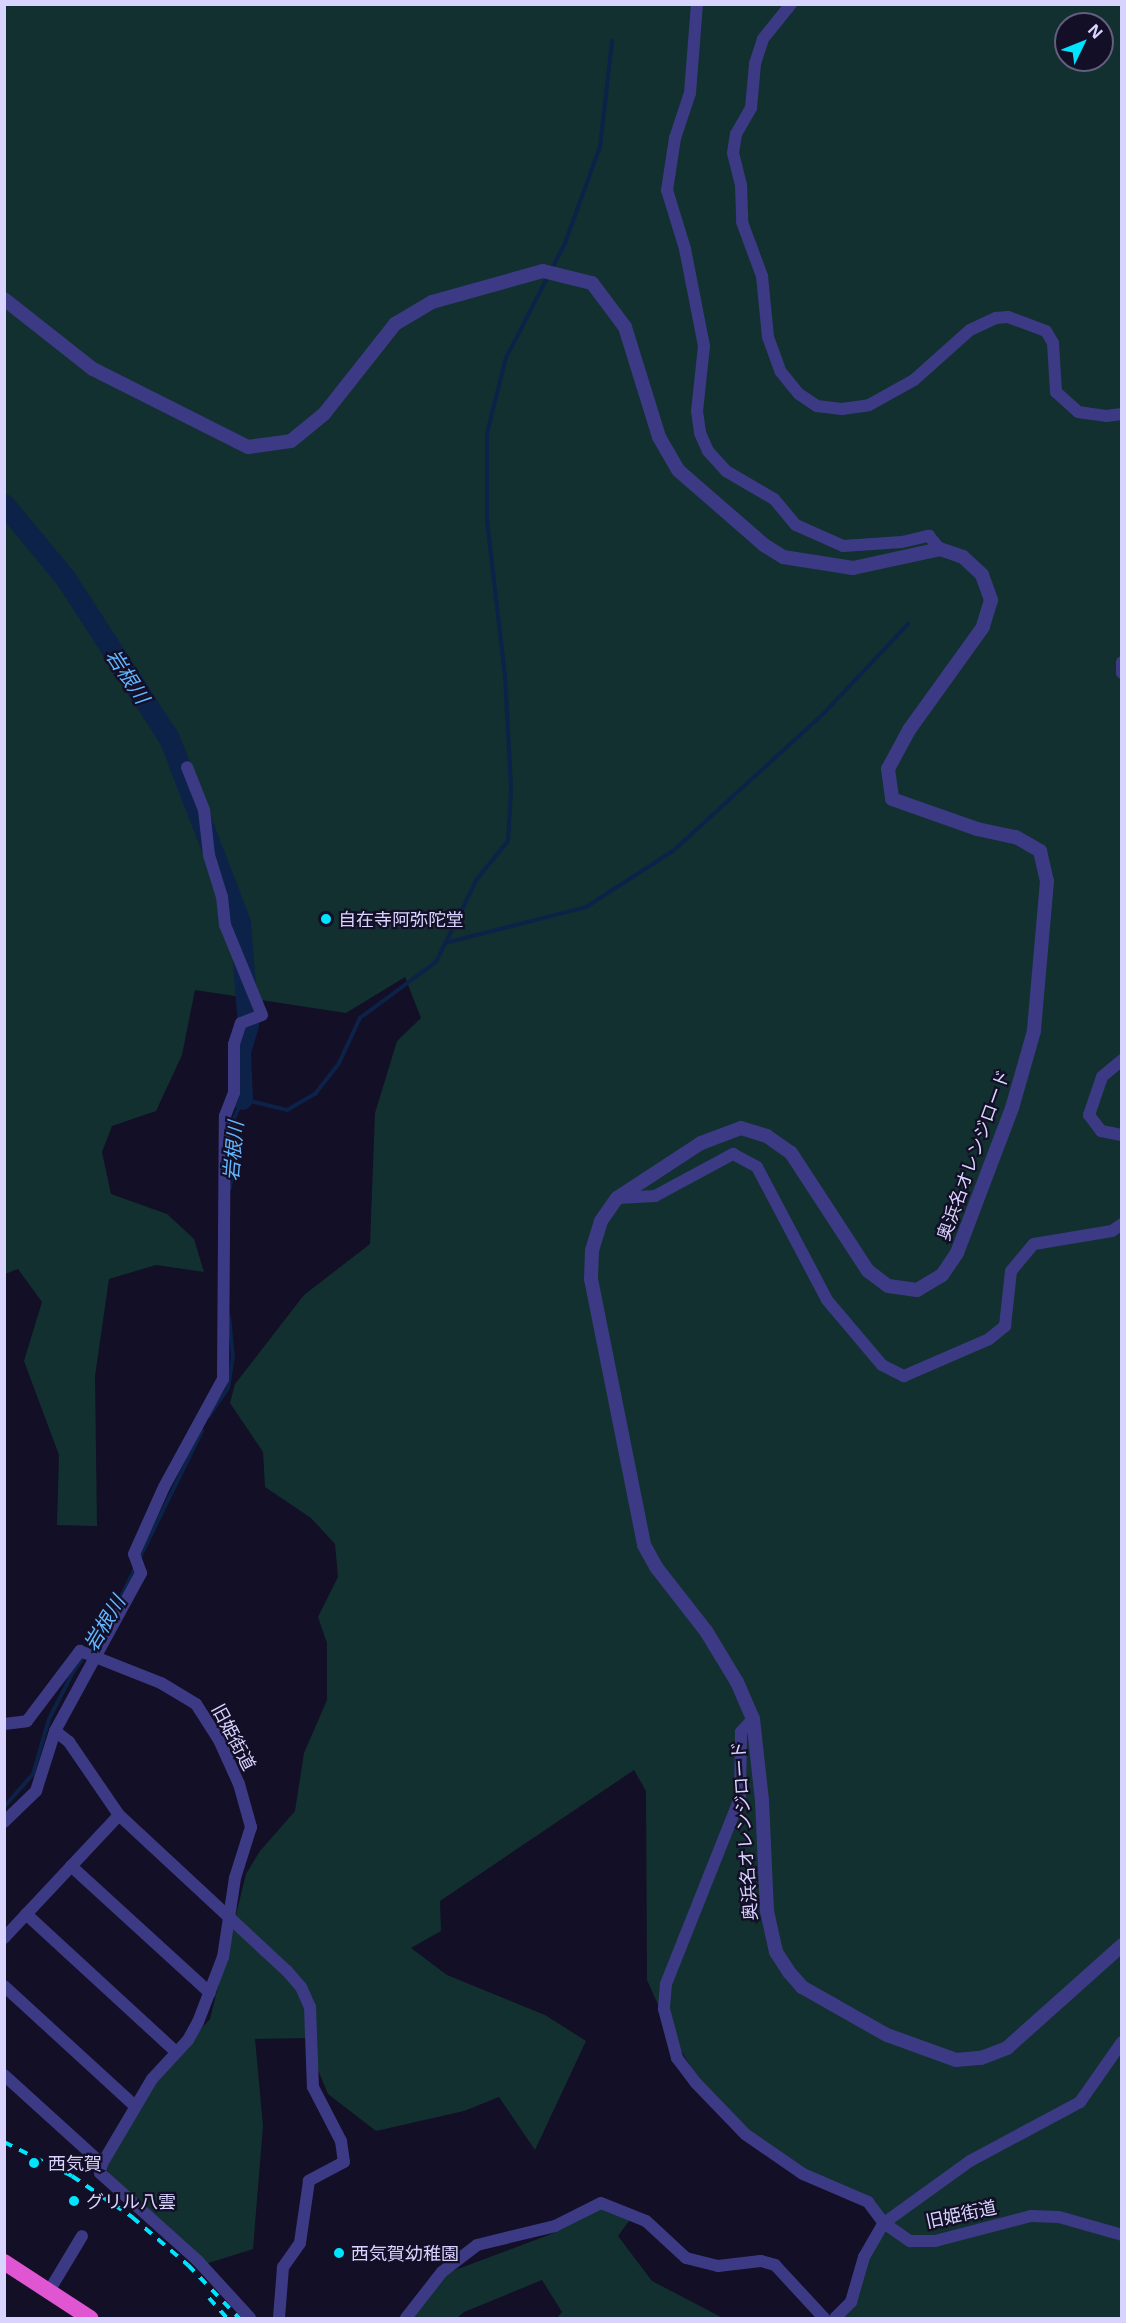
<!DOCTYPE html>
<meta charset="utf-8">
<style>
body{margin:0}
#map{position:relative;width:1126px;height:2323px;overflow:hidden;background:#130f26;font-family:"Open Sans","Noto Sans JP",sans-serif}
div>[style]{position:absolute}
[style*='--x']{left:calc(var(--x)*1px);top:calc(var(--y)*1px);width:calc(var(--w)*1px);rotate:calc(var(--a)*1deg)}
.green>*{inset:0;background:#12302f}
.stream>*{height:4px;margin:-2px;padding:0 2px;transform-origin:2px;border-radius:2px;background:#0c2248}
.river>*{height:21px;margin:-10.5px;padding:0 10.5px;transform-origin:10.5px;border-radius:10.5px;background:#0c2248}
.minor>*{height:12px;margin:-6px;padding:0 6px;transform-origin:6px;border-radius:6px;background:#3d3a85}
.tertiary>*{height:14px;margin:-7px;padding:0 7px;transform-origin:7px;border-radius:7px;background:#3d3a85}
.trunk>*{height:16px;margin:-8px;padding:0 8px;transform-origin:8px;border-radius:8px;background:#e055d1}
.rail>*{height:4px;margin-top:-2px;transform-origin:0;background:repeating-linear-gradient(90deg,#00e5ff 0 9px,transparent 0 17px)}
.dots>*{width:16px;height:16px;translate:-50% -50%;box-sizing:border-box;border:3px solid #130f26;border-radius:50%}
span{translate:-50% -50%;white-space:nowrap;text-align:center;line-height:1.15;-webkit-text-stroke:4.5px #130f26;paint-order:stroke}
.poi-label{font-size:18px;color:#d9d4ff}
.left{translate:0 -50%;text-align:left}
.street-label{font-size:18px;color:#d9d4ff}
.water-label{font-size:20px;color:#62b6ff;font-style:italic}
.frame{position:absolute;inset:0;border:6px solid #d9d4ff;pointer-events:none}
.north{position:absolute;left:1054px;top:12px;width:60px;height:60px;box-sizing:border-box;background:#130f26;border:2px solid #625e7d;border-radius:50%;rotate:47deg;font-size:16px;font-weight:700;line-height:24px;text-align:center;color:#d9d4ff}
.north::after{content:'';display:block;margin:auto;width:21px;height:27px;background:#00e5ff;clip-path:polygon(50% 0,100% 100%,50% 72%,0 100%)}
</style>
<div id="map">
<div class="green">
<div style="clip-path:polygon(evenodd,5px 5px,1121px 5px,1121px 2318px,839px 2318px,884px 2223px,874px 2209px,758px 2143px,701px 2083px,673px 2038px,647px 1980px,646px 1791px,634px 1770px,440px 1901px,441px 1931px,411px 1948px,447px 1975px,545px 2015px,586px 2041px,535px 2150px,499px 2097px,464px 2111px,376px 2131px,328px 2094px,310px 2051px,309px 2038px,255px 2039px,263px 2126px,253px 2249px,202px 2265px,108px 2177px,107px 2165px,144px 2093px,210px 2019px,246px 1874px,260px 1851px,295px 1811px,304px 1753px,327px 1700px,327px 1643px,318px 1617px,338px 1577px,335px 1544px,311px 1518px,265px 1487px,263px 1452px,230px 1403px,235px 1384px,304px 1295px,370px 1244px,375px 1113px,397px 1041px,421px 1018px,405px 977px,346px 1013px,195px 990px,182px 1055px,156px 1111px,112px 1126px,102px 1152px,111px 1194px,167px 1214px,194px 1239px,204px 1272px,156px 1265px,109px 1279px,95px 1376px,97px 1526px,57px 1525px,59px 1455px,24px 1361px,42px 1302px,18px 1269px,5px 1274px,5px 5px,1066px 24px,1102px 24px,1102px 60px,1066px 60px,1066px 24px)"></div>
<div style="clip-path:polygon(601px 2203px,631px 2218px,618px 2236px,652px 2281px,723px 2318px,557px 2318px,562px 2312px,542px 2280px,464px 2312px,457px 2318px,406px 2318px,439px 2276px,554px 2233px)"></div>
</div>
<div class="stream">
<div style="--x:449;--y:942;--w:141;--a:-14.3"></div>
<div style="--x:586;--y:907;--w:103;--a:-32.8"></div>
<div style="--x:673;--y:851;--w:203;--a:-42.4"></div>
<div style="--x:823;--y:714;--w:124;--a:-46.6"></div>
<div style="--x:230;--y:1188;--w:40;--a:-81.5"></div>
<div style="--x:236;--y:1148;--w:29;--a:-94"></div>
<div style="--x:234;--y:1119;--w:22;--a:-68"></div>
<div style="--x:242;--y:1099;--w:46;--a:13.7"></div>
<div style="--x:287;--y:1110;--w:32;--a:-30"></div>
<div style="--x:315;--y:1094;--w:39;--a:-52"></div>
<div style="--x:339;--y:1063;--w:50;--a:-65"></div>
<div style="--x:360;--y:1018;--w:94;--a:-36.4"></div>
<div style="--x:436;--y:962;--w:93;--a:-63.7"></div>
<div style="--x:477;--y:879;--w:49;--a:-50.8"></div>
<div style="--x:508;--y:841;--w:52;--a:-86.7"></div>
<div style="--x:511;--y:789;--w:113;--a:-93"></div>
<div style="--x:505;--y:676;--w:156;--a:-96.6"></div>
<div style="--x:487;--y:521;--w:88;--a:-90"></div>
<div style="--x:487;--y:433;--w:77;--a:-75.8"></div>
<div style="--x:506;--y:358;--w:129;--a:-62.8"></div>
<div style="--x:565;--y:243;--w:102;--a:-70"></div>
<div style="--x:600;--y:147;--w:107;--a:-83.5"></div>
<div style="--x:209;--y:1416;--w:34;--a:-56"></div>
<div style="--x:228;--y:1388;--w:30;--a:-81"></div>
<div style="--x:233;--y:1358;--w:42;--a:-95.4"></div>
<div style="--x:139;--y:1559;--w:143;--a:-63.8"></div>
<div style="--x:120;--y:1599;--w:34;--a:-64"></div>
<div style="--x:4;--y:1807;--w:44;--a:-48.7"></div>
<div style="--x:33;--y:1774;--w:57;--a:-73.8"></div>
<div style="--x:49;--y:1719;--w:53;--a:-62.9"></div>
<div style="--x:73;--y:1672;--w:67;--a:-55.4"></div>
</div>
<div class="river">
<div style="--x:4;--y:504;--w:97;--a:50.4"></div>
<div style="--x:66;--y:579;--w:189;--a:57.1"></div>
<div style="--x:169;--y:738;--w:197;--a:68.9"></div>
<div style="--x:240;--y:922;--w:103;--a:85.6"></div>
<div style="--x:248;--y:1025;--w:27;--a:107"></div>
<div style="--x:240;--y:1051;--w:48;--a:87.6"></div>
</div>
<div class="minor">
<div style="--x:697;--y:4;--w:89;--a:94.5"></div>
<div style="--x:690;--y:93;--w:47;--a:108.4"></div>
<div style="--x:675;--y:138;--w:53;--a:98.7"></div>
<div style="--x:667;--y:190;--w:62;--a:73"></div>
<div style="--x:685;--y:249;--w:99;--a:78.9"></div>
<div style="--x:704;--y:346;--w:65;--a:96.1"></div>
<div style="--x:697;--y:411;--w:22;--a:82"></div>
<div style="--x:700;--y:433;--w:20;--a:66"></div>
<div style="--x:708;--y:451;--w:27;--a:48"></div>
<div style="--x:726;--y:471;--w:56;--a:30.3"></div>
<div style="--x:774;--y:499;--w:34;--a:50"></div>
<div style="--x:796;--y:525;--w:51;--a:24.1"></div>
<div style="--x:843;--y:546;--w:59;--a:-3.9"></div>
<div style="--x:902;--y:542;--w:28;--a:-13"></div>
<div style="--x:929;--y:536;--w:17;--a:50"></div>
<div style="--x:791;--y:4;--w:45;--a:128.7"></div>
<div style="--x:763;--y:39;--w:26;--a:108"></div>
<div style="--x:755;--y:64;--w:44;--a:95.2"></div>
<div style="--x:751;--y:108;--w:30;--a:120"></div>
<div style="--x:736;--y:134;--w:19;--a:99"></div>
<div style="--x:733;--y:153;--w:33;--a:76"></div>
<div style="--x:741;--y:185;--w:37;--a:88"></div>
<div style="--x:742;--y:222;--w:58;--a:69.7"></div>
<div style="--x:762;--y:276;--w:61;--a:84.4"></div>
<div style="--x:768;--y:337;--w:37;--a:70"></div>
<div style="--x:781;--y:372;--w:28;--a:51"></div>
<div style="--x:799;--y:394;--w:22;--a:34"></div>
<div style="--x:817;--y:406;--w:25;--a:7"></div>
<div style="--x:842;--y:409;--w:27;--a:-8"></div>
<div style="--x:869;--y:405;--w:51;--a:-29.1"></div>
<div style="--x:914;--y:380;--w:75;--a:-41.8"></div>
<div style="--x:970;--y:330;--w:29;--a:-25"></div>
<div style="--x:996;--y:318;--w:12;--a:-5"></div>
<div style="--x:1008;--y:317;--w:40;--a:20.2"></div>
<div style="--x:1046;--y:331;--w:14;--a:60"></div>
<div style="--x:1053;--y:343;--w:49;--a:86.5"></div>
<div style="--x:1056;--y:392;--w:30;--a:42"></div>
<div style="--x:1078;--y:412;--w:28;--a:8"></div>
<div style="--x:1106;--y:416;--w:16;--a:-7"></div>
<div style="--x:1122;--y:662;--w:11;--a:90"></div>
<div style="--x:1122;--y:1060;--w:26;--a:140"></div>
<div style="--x:1102;--y:1077;--w:40;--a:108.9"></div>
<div style="--x:1089;--y:1115;--w:20;--a:53"></div>
<div style="--x:1101;--y:1131;--w:21;--a:11"></div>
<div style="--x:617;--y:1198;--w:38;--a:-3"></div>
<div style="--x:655;--y:1196;--w:89;--a:-28.3"></div>
<div style="--x:733;--y:1154;--w:27;--a:28"></div>
<div style="--x:757;--y:1167;--w:150;--a:62.2"></div>
<div style="--x:827;--y:1300;--w:85;--a:49.8"></div>
<div style="--x:882;--y:1365;--w:25;--a:27"></div>
<div style="--x:904;--y:1376;--w:93;--a:-23.5"></div>
<div style="--x:989;--y:1339;--w:21;--a:-39"></div>
<div style="--x:1005;--y:1326;--w:55;--a:-83.8"></div>
<div style="--x:1011;--y:1271;--w:35;--a:-50"></div>
<div style="--x:1034;--y:1244;--w:79;--a:-9.5"></div>
<div style="--x:1112;--y:1231;--w:12;--a:-35"></div>
<div style="--x:753;--y:1719;--w:18;--a:133"></div>
<div style="--x:741;--y:1732;--w:66;--a:90.9"></div>
<div style="--x:740;--y:1798;--w:200;--a:111.7"></div>
<div style="--x:666;--y:1984;--w:25;--a:95"></div>
<div style="--x:664;--y:2009;--w:51;--a:75.1"></div>
<div style="--x:677;--y:2058;--w:31;--a:53"></div>
<div style="--x:696;--y:2083;--w:71;--a:46.1"></div>
<div style="--x:745;--y:2134;--w:70;--a:34.6"></div>
<div style="--x:803;--y:2174;--w:71;--a:23.3"></div>
<div style="--x:868;--y:2202;--w:26;--a:53"></div>
<div style="--x:884;--y:2223;--w:32;--a:35"></div>
<div style="--x:910;--y:2241;--w:25;--a:0"></div>
<div style="--x:935;--y:2241;--w:99;--a:-14.6"></div>
<div style="--x:1031;--y:2216;--w:28;--a:2"></div>
<div style="--x:1059;--y:2217;--w:66;--a:15.9"></div>
<div style="--x:4;--y:1724;--w:23;--a:-7"></div>
<div style="--x:27;--y:1721;--w:88;--a:-52.9"></div>
<div style="--x:80;--y:1651;--w:87;--a:21.6"></div>
<div style="--x:161;--y:1683;--w:41;--a:31"></div>
<div style="--x:196;--y:1704;--w:43;--a:57.4"></div>
<div style="--x:219;--y:1740;--w:48;--a:65.6"></div>
<div style="--x:239;--y:1784;--w:45;--a:74.4"></div>
<div style="--x:251;--y:1827;--w:53;--a:107.4"></div>
<div style="--x:235;--y:1878;--w:80;--a:98.6"></div>
<div style="--x:223;--y:1957;--w:70;--a:111"></div>
<div style="--x:198;--y:2022;--w:21;--a:119"></div>
<div style="--x:188;--y:2040;--w:53;--a:132.7"></div>
<div style="--x:152;--y:2079;--w:99;--a:120.5"></div>
<div style="--x:102;--y:2164;--w:9;--a:103"></div>
<div style="--x:100;--y:2173;--w:132;--a:41.9"></div>
<div style="--x:198;--y:2261;--w:77;--a:47.6"></div>
<div style="--x:55;--y:1731;--w:18;--a:38"></div>
<div style="--x:69;--y:1742;--w:88;--a:55.6"></div>
<div style="--x:119;--y:1815;--w:229;--a:42.9"></div>
<div style="--x:287;--y:1971;--w:21;--a:49"></div>
<div style="--x:301;--y:1987;--w:22;--a:66"></div>
<div style="--x:310;--y:2007;--w:80;--a:87.9"></div>
<div style="--x:313;--y:2087;--w:61;--a:62.6"></div>
<div style="--x:341;--y:2141;--w:21;--a:82"></div>
<div style="--x:344;--y:2162;--w:40;--a:152"></div>
<div style="--x:309;--y:2181;--w:63;--a:98.3"></div>
<div style="--x:300;--y:2243;--w:29;--a:125"></div>
<div style="--x:283;--y:2267;--w:51;--a:94.5"></div>
<div style="--x:4;--y:1822;--w:45;--a:-44.1"></div>
<div style="--x:36;--y:1791;--w:63;--a:-72.4"></div>
<div style="--x:55;--y:1731;--w:180;--a:-61.4"></div>
<div style="--x:141;--y:1573;--w:20;--a:-110"></div>
<div style="--x:134;--y:1554;--w:73;--a:-65.9"></div>
<div style="--x:164;--y:1487;--w:123;--a:-61.4"></div>
<div style="--x:223;--y:1379;--w:263;--a:-89.6"></div>
<div style="--x:225;--y:1116;--w:25;--a:-69"></div>
<div style="--x:234;--y:1093;--w:49;--a:-90"></div>
<div style="--x:234;--y:1044;--w:22;--a:-72"></div>
<div style="--x:241;--y:1023;--w:22;--a:-21"></div>
<div style="--x:262;--y:1015;--w:97;--a:-112.3"></div>
<div style="--x:225;--y:925;--w:28;--a:-96"></div>
<div style="--x:222;--y:897;--w:44;--a:-107.2"></div>
<div style="--x:209;--y:855;--w:45;--a:-96.3"></div>
<div style="--x:204;--y:810;--w:46;--a:-111.6"></div>
<div style="--x:71;--y:1866;--w:188;--a:42.4"></div>
<div style="--x:26;--y:1914;--w:204;--a:42.6"></div>
<div style="--x:4;--y:1938;--w:168;--a:-46.9"></div>
<div style="--x:4;--y:1986;--w:178;--a:42.5"></div>
<div style="--x:4;--y:2075;--w:132;--a:42.2"></div>
<div style="--x:49;--y:2291;--w:64;--a:-59"></div>
<div style="--x:406;--y:2318;--w:58;--a:-52"></div>
<div style="--x:442;--y:2272;--w:44;--a:-37.6"></div>
<div style="--x:477;--y:2245;--w:80;--a:-13.7"></div>
<div style="--x:555;--y:2226;--w:51;--a:-26.6"></div>
<div style="--x:601;--y:2203;--w:48;--a:21.8"></div>
<div style="--x:646;--y:2221;--w:54;--a:42.8"></div>
<div style="--x:686;--y:2258;--w:33;--a:14"></div>
<div style="--x:718;--y:2266;--w:43;--a:-6.6"></div>
<div style="--x:761;--y:2261;--w:15;--a:16"></div>
<div style="--x:775;--y:2265;--w:72;--a:47.2"></div>
<div style="--x:835;--y:2318;--w:23;--a:-45"></div>
<div style="--x:851;--y:2302;--w:47;--a:-73.9"></div>
<div style="--x:864;--y:2257;--w:39;--a:-60"></div>
<div style="--x:884;--y:2223;--w:106;--a:-35.8"></div>
<div style="--x:970;--y:2161;--w:125;--a:-28.2"></div>
<div style="--x:1080;--y:2102;--w:73;--a:-55"></div>
</div>
<div class="tertiary">
<div style="--x:4;--y:299;--w:113;--a:38.2"></div>
<div style="--x:93;--y:369;--w:174;--a:26.7"></div>
<div style="--x:248;--y:447;--w:43;--a:-7.9"></div>
<div style="--x:291;--y:441;--w:43;--a:-39.3"></div>
<div style="--x:324;--y:414;--w:115;--a:-51.7"></div>
<div style="--x:395;--y:324;--w:43;--a:-30.7"></div>
<div style="--x:432;--y:302;--w:115;--a:-15.6"></div>
<div style="--x:543;--y:271;--w:50;--a:13.8"></div>
<div style="--x:592;--y:283;--w:55;--a:53.1"></div>
<div style="--x:625;--y:327;--w:115;--a:72.8"></div>
<div style="--x:659;--y:437;--w:39;--a:60"></div>
<div style="--x:679;--y:471;--w:113;--a:41"></div>
<div style="--x:764;--y:545;--w:22;--a:32"></div>
<div style="--x:783;--y:557;--w:71;--a:8.9"></div>
<div style="--x:853;--y:568;--w:89;--a:-12.3"></div>
<div style="--x:940;--y:549;--w:24;--a:19"></div>
<div style="--x:963;--y:557;--w:26;--a:43"></div>
<div style="--x:982;--y:575;--w:27;--a:70"></div>
<div style="--x:991;--y:600;--w:28;--a:107"></div>
<div style="--x:983;--y:627;--w:127;--a:125.7"></div>
<div style="--x:909;--y:730;--w:44;--a:118.3"></div>
<div style="--x:888;--y:769;--w:30;--a:82"></div>
<div style="--x:892;--y:799;--w:90;--a:19.4"></div>
<div style="--x:977;--y:829;--w:40;--a:12"></div>
<div style="--x:1016;--y:837;--w:28;--a:30"></div>
<div style="--x:1040;--y:851;--w:31;--a:77"></div>
<div style="--x:1047;--y:881;--w:151;--a:95"></div>
<div style="--x:1034;--y:1031;--w:80;--a:105.9"></div>
<div style="--x:1012;--y:1108;--w:155;--a:110.8"></div>
<div style="--x:957;--y:1253;--w:27;--a:124"></div>
<div style="--x:942;--y:1275;--w:29;--a:149"></div>
<div style="--x:917;--y:1290;--w:29;--a:-172"></div>
<div style="--x:888;--y:1286;--w:25;--a:-143"></div>
<div style="--x:868;--y:1271;--w:141;--a:-123.1"></div>
<div style="--x:791;--y:1153;--w:29;--a:-145"></div>
<div style="--x:767;--y:1136;--w:27;--a:-163"></div>
<div style="--x:741;--y:1128;--w:43;--a:159.4"></div>
<div style="--x:701;--y:1143;--w:100;--a:146.8"></div>
<div style="--x:617;--y:1198;--w:28;--a:125"></div>
<div style="--x:601;--y:1221;--w:30;--a:107"></div>
<div style="--x:592;--y:1250;--w:29;--a:92"></div>
<div style="--x:591;--y:1279;--w:271;--a:78.7"></div>
<div style="--x:644;--y:1545;--w:25;--a:61"></div>
<div style="--x:656;--y:1567;--w:81;--a:52"></div>
<div style="--x:706;--y:1631;--w:60;--a:58.7"></div>
<div style="--x:737;--y:1682;--w:40;--a:66.6"></div>
<div style="--x:753;--y:1719;--w:82;--a:83.7"></div>
<div style="--x:762;--y:1801;--w:110;--a:87.4"></div>
<div style="--x:767;--y:1911;--w:42;--a:77.6"></div>
<div style="--x:776;--y:1952;--w:24;--a:57"></div>
<div style="--x:789;--y:1972;--w:20;--a:49"></div>
<div style="--x:802;--y:1987;--w:98;--a:29.5"></div>
<div style="--x:887;--y:2035;--w:73;--a:19.9"></div>
<div style="--x:956;--y:2060;--w:25;--a:-5"></div>
<div style="--x:981;--y:2058;--w:28;--a:-21"></div>
<div style="--x:1007;--y:2048;--w:154;--a:-41.8"></div>
</div>
<div class="trunk">
<div style="--x:4;--y:2262;--w:103;--a:33.1"></div>
</div>
<div class="rail">
<div style="--x:4;--y:2142;--w:76;--a:26.6"></div>
<div style="--x:72;--y:2176;--w:73;--a:34.3"></div>
<div style="--x:132;--y:2217;--w:74;--a:40.6"></div>
<div style="--x:188;--y:2265;--w:74;--a:46.1"></div>
<div style="--x:209;--y:2298;--w:27;--a:48"></div>
</div>
<div class="dots">
<div style="left:326px;top:919px;background:#00e5ff"></div>
<div style="left:34px;top:2163px;background:#00e5ff"></div>
<div style="left:74px;top:2201px;background:#00e5ff"></div>
<div style="left:339px;top:2253px;background:#00e5ff"></div>
</div>
<div class="poi-label">
<span class="left" style="left:338px;top:919px">自在寺阿弥陀堂</span>
<span class="left" style="left:48px;top:2163px">西気賀</span>
<span class="left" style="left:86px;top:2201px">グリル八雲</span>
<span class="left" style="left:351px;top:2253px">西気賀幼稚園</span>
</div>
<div class="street-label">
<span style="left:973px;top:1155px;rotate:-70deg">奥浜名オレンジロード</span>
<span style="left:234px;top:1737px;rotate:62deg">旧姫街道</span>
<span style="left:744px;top:1831px;rotate:-94deg">奥浜名オレンジロード</span>
<span style="left:961px;top:2214px;rotate:-12deg">旧姫街道</span>
</div>
<div class="water-label">
<span style="left:128px;top:676px;rotate:57deg">岩根川</span>
<span style="left:233px;top:1151px;rotate:-85deg">岩根川</span>
<span style="left:104px;top:1623px;rotate:-59deg">岩根川</span>
</div>
<div class="frame"></div>
<div class="north">N</div>
</div>
